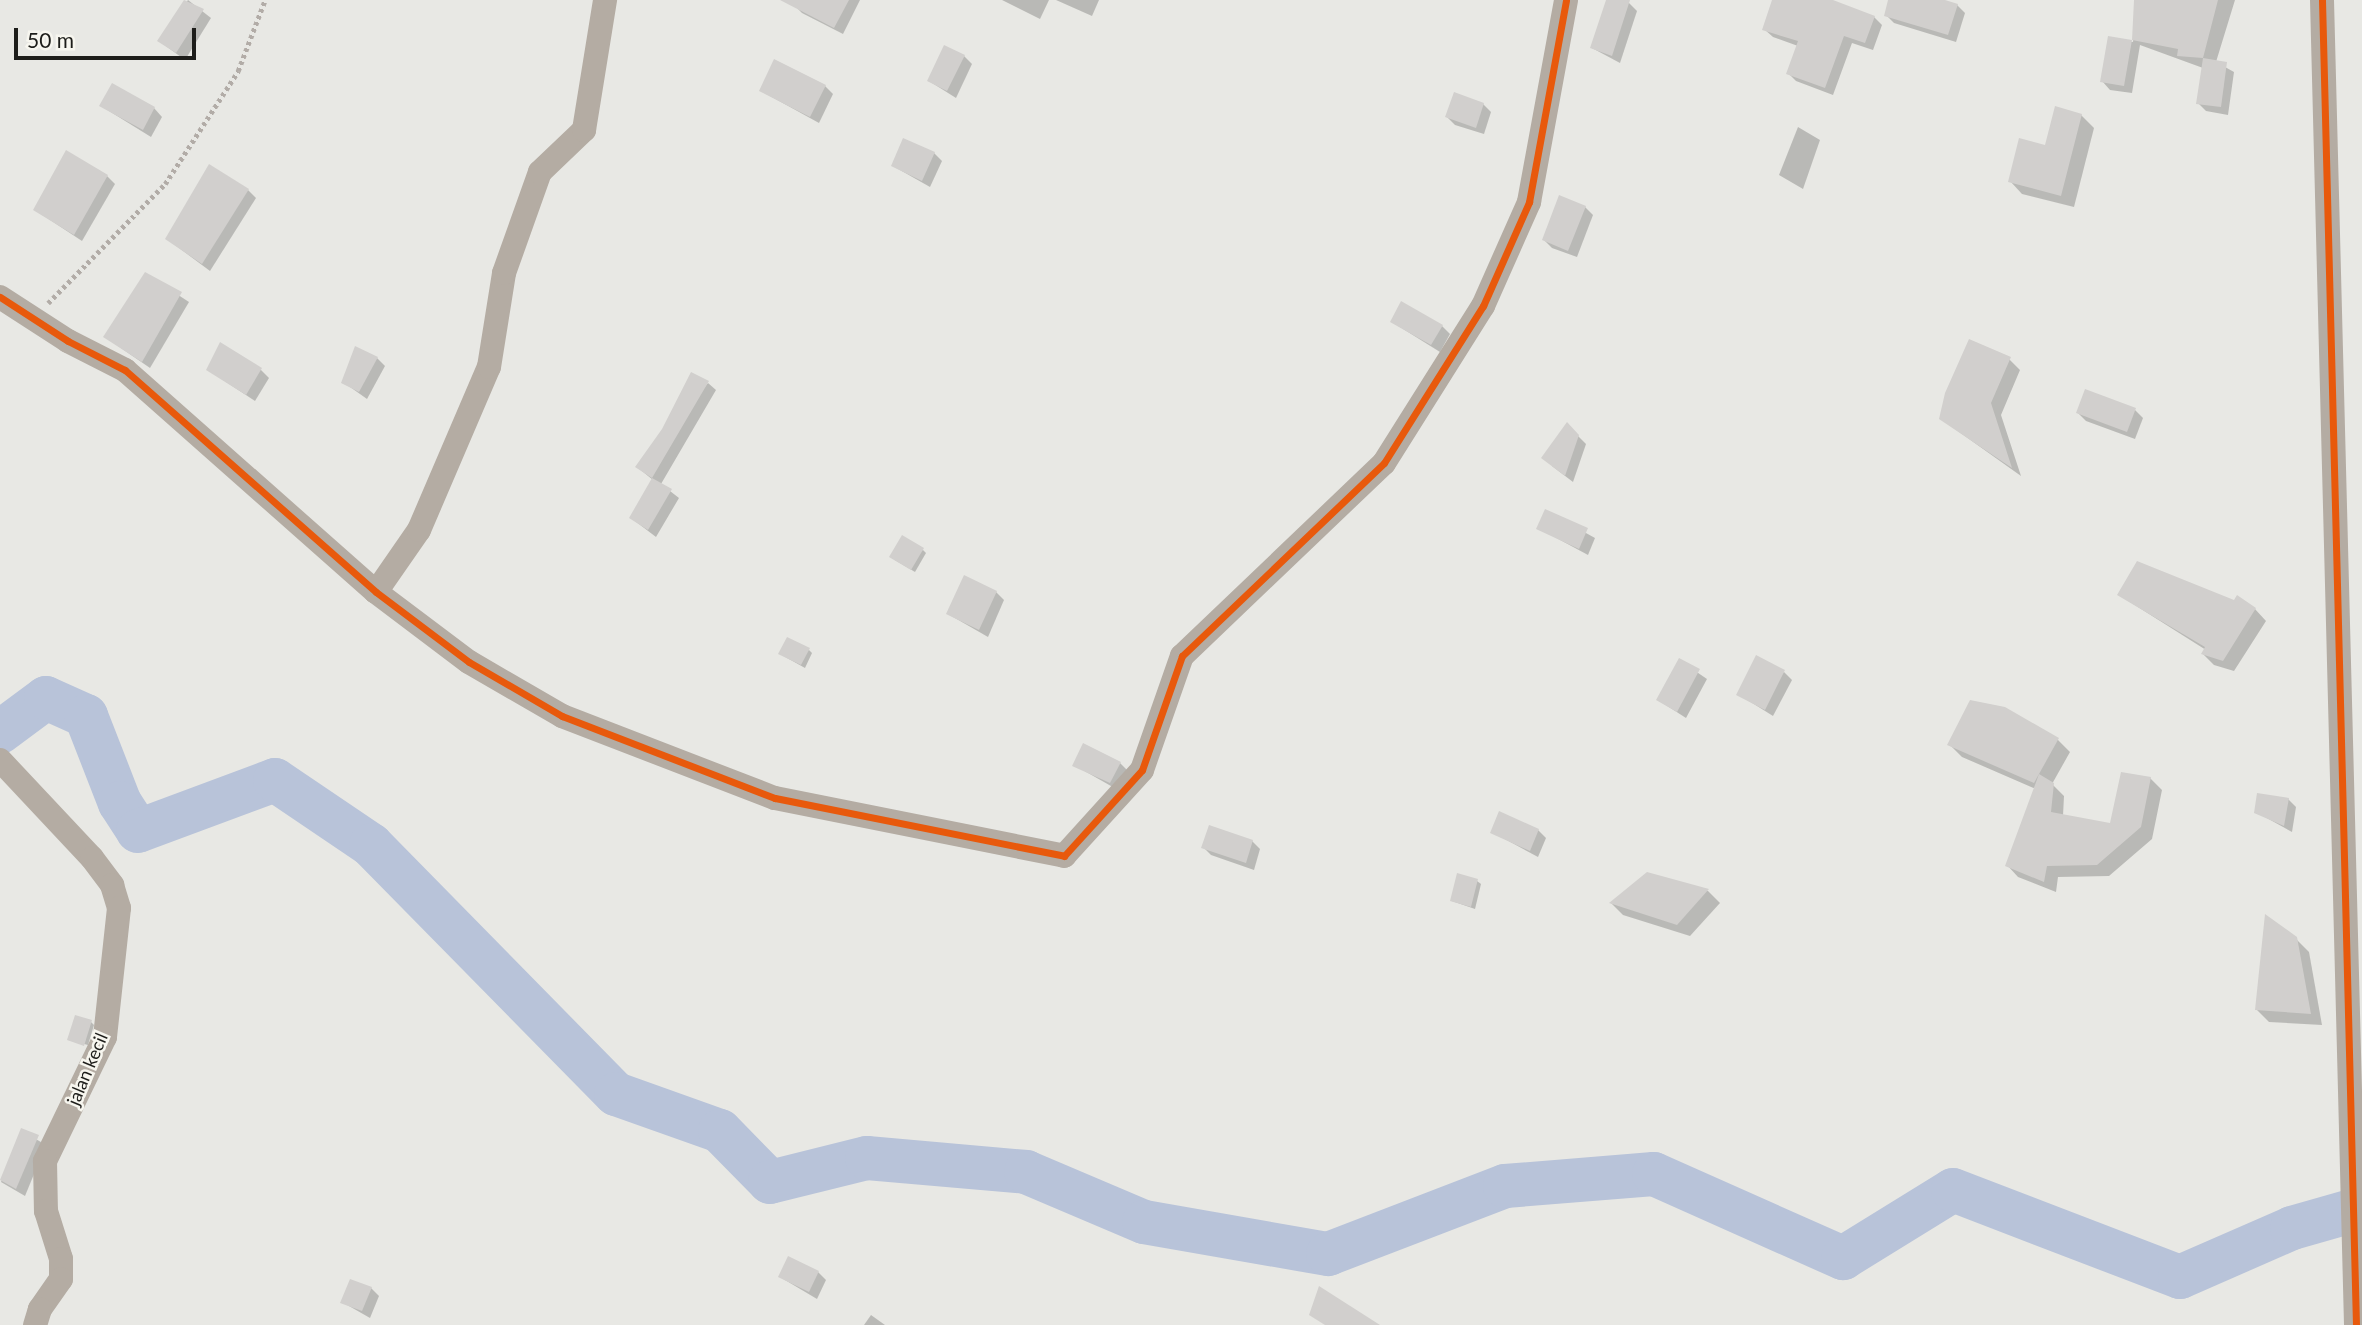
<!DOCTYPE html>
<style>
body{margin:0}
#map{position:relative;width:2362px;height:1325px;overflow:hidden;background:#e8e8e4;font-family:Lato,sans-serif}
div>[style]{position:absolute}
[style*='--x']{left:calc(var(--x)*1px);top:calc(var(--y)*1px);width:calc(var(--w)*1px);rotate:calc(var(--a)*1deg)}
.shadow>*{inset:0;background:#0003}
.river>*{height:44px;margin:-22px;padding:0 22px;transform-origin:22px;border-radius:22px;background:#b8c3d9}
.building>*{inset:0;background:#d1cfcd}
.path>*{height:4.5px;margin-top:-2.25px;transform-origin:0;background:repeating-linear-gradient(90deg,#b2aca7 0 3.5px,transparent 0 7px)}
.street>*{height:24px;margin:-12px;padding:0 12px;transform-origin:12px;border-radius:12px;background:#b4aca3}
.cycleway>*{height:7px;margin:-3.5px;padding:0 3.5px;transform-origin:3.5px;border-radius:3.5px;background:#e8590c}
span{translate:-50% -50%;white-space:nowrap;text-align:center;line-height:1.15;-webkit-text-stroke:5px #f7f6ef;paint-order:stroke}
.street-label{font-size:18px;color:#1d1d1a}
.scale{position:absolute;left:14px;top:28px;width:182px;height:32px;box-sizing:border-box;border:4px solid #1d1d1a;border-top:0;padding-left:9px;font-size:21px;line-height:24px;white-space:nowrap;color:#1d1d1a;-webkit-text-stroke:5px #f7f6ef;paint-order:stroke}
</style>
<div id="map">
<div class="shadow">
<div style="clip-path:polygon(188px 0,211px 18px,185px 60px,159px 41px)"></div>
<div style="clip-path:polygon(796px 0,860px 0,843px 34px,802px 13px,794px 5px)"></div>
<div style="clip-path:polygon(1002px 0,1049px 0,1040px 19px)"></div>
<div style="clip-path:polygon(1056px 0,1099px 0,1092px 16px)"></div>
<div style="clip-path:polygon(1608px 0,1629px 3px,1637px 11px,1620px 63px,1592px 48px)"></div>
<div style="clip-path:polygon(1774px 0,1828px 0,1874px 17px,1882px 25px,1873px 50px,1852px 43px,1833px 95px,1796px 81px,1788px 73px,1798px 46px,1773px 37px,1764px 29px)"></div>
<div style="clip-path:polygon(1890px 0,1939px 0,1957px 5px,1965px 13px,1956px 42px,1894px 23px,1886px 15px)"></div>
<div style="clip-path:polygon(2136px 0,2235px 0,2216px 62px,2234px 72px,2228px 115px,2206px 111px,2198px 103px,2203px 68px,2140px 45px,2132px 93px,2110px 90px,2102px 81px,2109px 38px,2133px 42px)"></div>
<div style="clip-path:polygon(964px 56px,972px 64px,956px 98px,929px 81px)"></div>
<div style="clip-path:polygon(825px 86px,833px 94px,819px 123px,761px 91px)"></div>
<div style="clip-path:polygon(1483px 104px,1491px 112px,1484px 134px,1455px 125px,1447px 117px)"></div>
<div style="clip-path:polygon(101px 106px,154px 108px,162px 117px,151px 137px)"></div>
<div style="clip-path:polygon(2081px 115px,2094px 128px,2074px 207px,2022px 194px,2010px 181px)"></div>
<div style="clip-path:polygon(1798px 127px,1820px 140px,1803px 189px,1779px 175px)"></div>
<div style="clip-path:polygon(934px 153px,942px 161px,930px 187px,893px 166px)"></div>
<div style="clip-path:polygon(107px 176px,115px 184px,82px 241px,35px 210px)"></div>
<div style="clip-path:polygon(248px 190px,256px 198px,210px 271px,167px 239px)"></div>
<div style="clip-path:polygon(1585px 207px,1593px 215px,1577px 257px,1552px 248px,1544px 240px)"></div>
<div style="clip-path:polygon(146px 274px,189px 302px,150px 368px,105px 337px)"></div>
<div style="clip-path:polygon(1392px 322px,1442px 326px,1450px 334px,1440px 352px)"></div>
<div style="clip-path:polygon(377px 358px,385px 366px,367px 399px,343px 382px)"></div>
<div style="clip-path:polygon(2009px 359px,2020px 370px,2001px 415px,2021px 476px,1941px 419px)"></div>
<div style="clip-path:polygon(208px 370px,261px 370px,269px 378px,255px 401px)"></div>
<div style="clip-path:polygon(708px 383px,716px 390px,661px 484px,679px 498px,656px 537px,631px 518px,653px 480px,637px 467px)"></div>
<div style="clip-path:polygon(2086px 391px,2135px 410px,2143px 418px,2135px 439px,2086px 421px,2078px 413px)"></div>
<div style="clip-path:polygon(1567px 425px,1586px 444px,1573px 482px,1552px 466px)"></div>
<div style="clip-path:polygon(1546px 511px,1595px 538px,1588px 555px,1538px 528px)"></div>
<div style="clip-path:polygon(923px 550px,926px 553px,915px 572px,895px 560px)"></div>
<div style="clip-path:polygon(996px 592px,1004px 600px,988px 637px,948px 614px)"></div>
<div style="clip-path:polygon(2119px 595px,2255px 609px,2266px 621px,2234px 671px,2214px 665px,2203px 654px,2206px 650px)"></div>
<div style="clip-path:polygon(809px 650px,812px 653px,805px 668px,780px 654px)"></div>
<div style="clip-path:polygon(1679px 660px,1707px 679px,1686px 718px,1658px 700px)"></div>
<div style="clip-path:polygon(1784px 672px,1792px 680px,1773px 716px,1738px 694px)"></div>
<div style="clip-path:polygon(2058px 740px,2070px 752px,2052px 784px,2064px 796px,2063px 816px,2112px 825px,2150px 778px,2162px 790px,2152px 839px,2109px 876px,2058px 877px,2056px 892px,2018px 877px,2007px 865px,2036px 789px,1962px 757px,1949px 744px)"></div>
<div style="clip-path:polygon(1120px 763px,1128px 771px,1118px 790px,1074px 765px)"></div>
<div style="clip-path:polygon(2288px 799px,2296px 807px,2292px 832px,2256px 812px)"></div>
<div style="clip-path:polygon(1538px 830px,1546px 838px,1538px 857px,1492px 832px)"></div>
<div style="clip-path:polygon(1252px 841px,1260px 849px,1254px 870px,1211px 855px,1203px 847px)"></div>
<div style="clip-path:polygon(1647px 874px,1708px 891px,1720px 903px,1690px 936px,1623px 915px,1611px 903px)"></div>
<div style="clip-path:polygon(1477px 881px,1481px 884px,1475px 909px,1452px 901px)"></div>
<div style="clip-path:polygon(2296px 939px,2309px 952px,2322px 1025px,2269px 1022px,2256px 1009px)"></div>
<div style="clip-path:polygon(91px 1022px,94px 1025px,88px 1045px,69px 1040px)"></div>
<div style="clip-path:polygon(22px 1131px,46px 1145px,25px 1196px,1px 1182px)"></div>
<div style="clip-path:polygon(818px 1272px,826px 1280px,817px 1299px,780px 1277px)"></div>
<div style="clip-path:polygon(371px 1288px,379px 1296px,370px 1318px,342px 1302px)"></div>
<div style="clip-path:polygon(871px 1315px,885px 1325px,864px 1325px)"></div>
</div>
<div class="river">
<div style="--x:0;--y:732;--w:57;--a:-36.5"></div>
<div style="--x:46;--y:698;--w:44;--a:24.2"></div>
<div style="--x:86;--y:716;--w:93;--a:68.7"></div>
<div style="--x:120;--y:803;--w:33;--a:57"></div>
<div style="--x:138;--y:831;--w:146;--a:-20.4"></div>
<div style="--x:275;--y:780;--w:116;--a:34.1"></div>
<div style="--x:371;--y:845;--w:349;--a:45.5"></div>
<div style="--x:616;--y:1094;--w:110;--a:19.6"></div>
<div style="--x:720;--y:1131;--w:71;--a:45.6"></div>
<div style="--x:770;--y:1182;--w:100;--a:-13.9"></div>
<div style="--x:867;--y:1158;--w:160;--a:5"></div>
<div style="--x:1026;--y:1172;--w:128;--a:23"></div>
<div style="--x:1144;--y:1222;--w:187;--a:9.9"></div>
<div style="--x:1328;--y:1254;--w:190;--a:-21"></div>
<div style="--x:1505;--y:1186;--w:149;--a:-4.6"></div>
<div style="--x:1654;--y:1174;--w:207;--a:24"></div>
<div style="--x:1843;--y:1258;--w:129;--a:-31.7"></div>
<div style="--x:1953;--y:1190;--w:243;--a:21"></div>
<div style="--x:2180;--y:1277;--w:122;--a:-23.6"></div>
<div style="--x:2292;--y:1228;--w:73;--a:-15.9"></div>
</div>
<div class="building">
<div style="clip-path:polygon(184px 0,204px 9px,176px 53px,157px 41px)"></div>
<div style="clip-path:polygon(780px 0,849px 0,834px 28px)"></div>
<div style="clip-path:polygon(1606px 0,1630px 0,1612px 56px,1590px 48px)"></div>
<div style="clip-path:polygon(1772px 0,1833px 0,1875px 16px,1865px 43px,1844px 36px,1825px 88px,1786px 74px,1798px 41px,1762px 30px)"></div>
<div style="clip-path:polygon(1888px 0,1945px 0,1958px 4px,1948px 35px,1884px 16px)"></div>
<div style="clip-path:polygon(2134px 0,2218px 0,2203px 58px,2177px 56px,2178px 49px,2132px 40px)"></div>
<div style="clip-path:polygon(2108px 36px,2132px 40px,2124px 86px,2100px 82px)"></div>
<div style="clip-path:polygon(944px 45px,965px 55px,947px 91px,927px 81px)"></div>
<div style="clip-path:polygon(2203px 58px,2227px 62px,2221px 107px,2196px 104px)"></div>
<div style="clip-path:polygon(774px 59px,826px 85px,810px 117px,759px 91px)"></div>
<div style="clip-path:polygon(112px 83px,155px 107px,143px 130px,99px 106px)"></div>
<div style="clip-path:polygon(1454px 92px,1484px 103px,1476px 128px,1445px 117px)"></div>
<div style="clip-path:polygon(2055px 106px,2082px 114px,2061px 196px,2008px 182px,2019px 138px,2045px 145px)"></div>
<div style="clip-path:polygon(903px 138px,935px 152px,922px 181px,891px 166px)"></div>
<div style="clip-path:polygon(66px 150px,108px 175px,74px 235px,33px 210px)"></div>
<div style="clip-path:polygon(209px 164px,249px 189px,202px 264px,165px 239px)"></div>
<div style="clip-path:polygon(1559px 195px,1586px 206px,1568px 251px,1542px 240px)"></div>
<div style="clip-path:polygon(145px 272px,182px 292px,142px 362px,103px 337px)"></div>
<div style="clip-path:polygon(1401px 301px,1443px 325px,1431px 345px,1390px 322px)"></div>
<div style="clip-path:polygon(1969px 339px,2011px 357px,1991px 403px,2012px 468px,1939px 419px,1945px 393px)"></div>
<div style="clip-path:polygon(220px 342px,262px 368px,246px 395px,206px 370px)"></div>
<div style="clip-path:polygon(355px 346px,378px 357px,359px 392px,341px 383px)"></div>
<div style="clip-path:polygon(691px 372px,709px 381px,652px 478px,635px 467px,662px 429px)"></div>
<div style="clip-path:polygon(2085px 389px,2136px 408px,2127px 432px,2076px 413px)"></div>
<div style="clip-path:polygon(1567px 422px,1579px 435px,1565px 476px,1541px 458px)"></div>
<div style="clip-path:polygon(652px 478px,672px 489px,648px 530px,629px 518px)"></div>
<div style="clip-path:polygon(1545px 509px,1588px 528px,1579px 549px,1536px 529px)"></div>
<div style="clip-path:polygon(902px 535px,924px 548px,911px 570px,889px 557px)"></div>
<div style="clip-path:polygon(2137px 561px,2234px 600px,2237px 595px,2256px 608px,2223px 661px,2201px 654px,2205px 647px,2117px 595px)"></div>
<div style="clip-path:polygon(964px 575px,997px 591px,979px 630px,946px 614px)"></div>
<div style="clip-path:polygon(787px 637px,810px 648px,801px 665px,778px 654px)"></div>
<div style="clip-path:polygon(1756px 655px,1785px 670px,1765px 710px,1736px 695px)"></div>
<div style="clip-path:polygon(1679px 658px,1700px 669px,1677px 712px,1656px 700px)"></div>
<div style="clip-path:polygon(1970px 700px,2005px 707px,2059px 738px,2034px 783px,1947px 745px)"></div>
<div style="clip-path:polygon(1083px 743px,1121px 762px,1110px 783px,1072px 766px)"></div>
<div style="clip-path:polygon(2121px 772px,2151px 777px,2141px 827px,2097px 865px,2047px 866px,2044px 882px,2005px 866px,2039px 774px,2054px 783px,2051px 812px,2110px 823px)"></div>
<div style="clip-path:polygon(2257px 793px,2289px 798px,2284px 826px,2254px 813px)"></div>
<div style="clip-path:polygon(1499px 811px,1539px 829px,1530px 851px,1490px 833px)"></div>
<div style="clip-path:polygon(1209px 825px,1253px 840px,1246px 863px,1201px 848px)"></div>
<div style="clip-path:polygon(1647px 872px,1709px 889px,1677px 925px,1609px 903px)"></div>
<div style="clip-path:polygon(1457px 873px,1478px 879px,1471px 907px,1450px 901px)"></div>
<div style="clip-path:polygon(2265px 914px,2297px 937px,2311px 1014px,2255px 1010px)"></div>
<div style="clip-path:polygon(75px 1015px,92px 1020px,84px 1046px,67px 1040px)"></div>
<div style="clip-path:polygon(21px 1128px,39px 1135px,16px 1189px,0 1180px)"></div>
<div style="clip-path:polygon(788px 1256px,819px 1271px,809px 1292px,778px 1277px)"></div>
<div style="clip-path:polygon(350px 1279px,372px 1287px,362px 1311px,340px 1303px)"></div>
<div style="clip-path:polygon(1319px 1286px,1380px 1325px,1325px 1325px,1309px 1315px)"></div>
</div>
<div class="path">
<div style="--x:48;--y:303;--w:167;--a:-45.5"></div>
<div style="--x:165;--y:184;--w:135;--a:-57.1"></div>
<div style="--x:238;--y:71;--w:76;--a:-69.2"></div>
</div>
<div class="street">
<div style="--x:2322;--y:0;--w:1325;--a:88.53"></div>
<div style="--x:0;--y:297;--w:81;--a:32.9"></div>
<div style="--x:68;--y:341;--w:64;--a:27"></div>
<div style="--x:125;--y:370;--w:335;--a:41.5"></div>
<div style="--x:376;--y:592;--w:116;--a:37"></div>
<div style="--x:469;--y:662;--w:108;--a:30.1"></div>
<div style="--x:562;--y:716;--w:228;--a:21.1"></div>
<div style="--x:775;--y:798;--w:295;--a:11.3"></div>
<div style="--x:1064;--y:856;--w:116;--a:-47.8"></div>
<div style="--x:1142;--y:770;--w:121;--a:-70.7"></div>
<div style="--x:1182;--y:656;--w:279;--a:-43.7"></div>
<div style="--x:1384;--y:463;--w:186;--a:-57.8"></div>
<div style="--x:1483;--y:306;--w:114;--a:-66.1"></div>
<div style="--x:1529;--y:202;--w:205;--a:-79.6"></div>
<div style="--x:376;--y:592;--w:75;--a:-55.3"></div>
<div style="--x:419;--y:530;--w:177;--a:-66.8"></div>
<div style="--x:489;--y:367;--w:95;--a:-80.9"></div>
<div style="--x:504;--y:273;--w:107;--a:-70.4"></div>
<div style="--x:540;--y:172;--w:61;--a:-43.7"></div>
<div style="--x:584;--y:130;--w:132;--a:-80.8"></div>
<div style="--x:0;--y:760;--w:134;--a:46.8"></div>
<div style="--x:92;--y:858;--w:34;--a:53"></div>
<div style="--x:112;--y:885;--w:24;--a:73"></div>
<div style="--x:119;--y:908;--w:130;--a:96.2"></div>
<div style="--x:105;--y:1037;--w:138;--a:115.8"></div>
<div style="--x:45;--y:1161;--w:50;--a:88.9"></div>
<div style="--x:46;--y:1211;--w:50;--a:72.6"></div>
<div style="--x:61;--y:1259;--w:20;--a:90"></div>
<div style="--x:61;--y:1279;--w:37;--a:125"></div>
<div style="--x:40;--y:1309;--w:17;--a:107"></div>
</div>
<div class="cycleway">
<div style="--x:2322;--y:0;--w:1325;--a:88.53"></div>
<div style="--x:0;--y:297;--w:81;--a:32.9"></div>
<div style="--x:68;--y:341;--w:64;--a:27"></div>
<div style="--x:125;--y:370;--w:335;--a:41.5"></div>
<div style="--x:376;--y:592;--w:116;--a:37"></div>
<div style="--x:469;--y:662;--w:108;--a:30.1"></div>
<div style="--x:562;--y:716;--w:228;--a:21.1"></div>
<div style="--x:775;--y:798;--w:295;--a:11.3"></div>
<div style="--x:1064;--y:856;--w:116;--a:-47.8"></div>
<div style="--x:1142;--y:770;--w:121;--a:-70.7"></div>
<div style="--x:1182;--y:656;--w:279;--a:-43.7"></div>
<div style="--x:1384;--y:463;--w:186;--a:-57.8"></div>
<div style="--x:1483;--y:306;--w:114;--a:-66.1"></div>
<div style="--x:1529;--y:202;--w:205;--a:-79.6"></div>
</div>
<div class="street-label">
<span style="left:87px;top:1069px;rotate:-67deg">jalan kecil</span>
</div>
<div class="scale">50 m</div>
</div>
